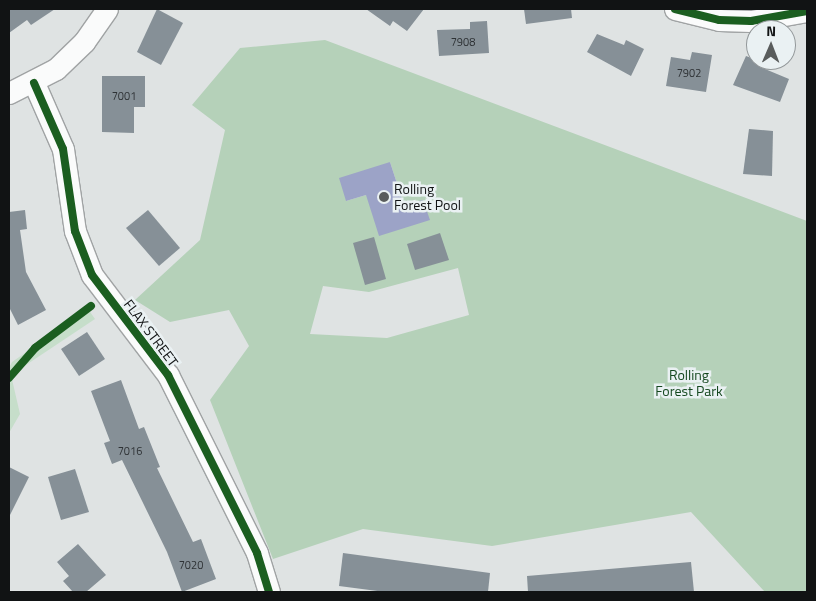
<!DOCTYPE html>
<style>
body{margin:0}
#map{position:relative;width:816px;height:601px;overflow:hidden;background:#dfe3e3;font-family:"Titillium Web",sans-serif}
div>[style]{position:absolute}
[style*='--x']{left:calc(var(--x)*1px);top:calc(var(--y)*1px);width:calc(var(--w)*1px);rotate:calc(var(--a)*1deg)}
.green>*{inset:0;background:#c6deca}
.forest>*{inset:0;background:#b5d1b9}
.water>*{inset:0;background:#9ca3c7}
.building>*{inset:0;background:#869097}
.roads{filter:drop-shadow(1px 0 #a0a3a4) drop-shadow(-1px 0 #a0a3a4) drop-shadow(0 1px #a0a3a4) drop-shadow(0 -1px #a0a3a4)}
.minor>*{height:21px;margin:-10.5px;padding:0 10.5px;transform-origin:10.5px;border-radius:10.5px;background:#fafbfb}
.cycleway>*{height:8px;margin:-4px;padding:0 4px;transform-origin:4px;border-radius:4px;background:#1b5e20}
.dots>*{width:14px;height:14px;translate:-50% -50%;box-sizing:border-box;border:2px solid #eaf1f3;border-radius:50%}
span{translate:-50% -50%;white-space:nowrap;text-align:center;line-height:1.15;-webkit-text-stroke:5px #eaf1f3;paint-order:stroke}
.number-label{font-size:11px;color:#2e3235}
.number-label span{-webkit-text-stroke-width:0}
.poi-label{font-size:14px;color:#111314}
.left{translate:0 -50%;text-align:left}
.street-label{font-size:14px;color:#111314}
.park-label{font-size:14px;color:#14471e}
.frame{position:absolute;inset:0;border:10px solid #111314;pointer-events:none}
.north{position:absolute;left:746px;top:20px;width:50px;height:50px;box-sizing:border-box;background:#eaf1f3;border:1px solid #93989a;border-radius:50%;rotate:1deg;font-size:14px;font-weight:700;line-height:20px;text-align:center;color:#111314}
.north::after{content:'';display:block;margin:auto;width:18px;height:22px;background:#595c5c;clip-path:polygon(50% 0,100% 100%,50% 72%,0 100%)}
</style>
<div id="map">
<div class="green">
<div style="clip-path:polygon(88px 309px,95px 319px,11px 375px,20px 414px,9px 433px,9px 368px,12px 362px)"></div>
</div>
<div class="forest">
<div style="clip-path:polygon(evenodd,325px 40px,807px 221px,807px 592px,765px 592px,691px 512px,492px 546px,363px 529px,273px 559px,210px 400px,249px 346px,229px 310px,170px 322px,135px 300px,200px 240px,225px 130px,192px 105px,240px 48px,325px 40px,390px 162px,404px 205px,366px 195px,346px 201px,390px 162px,325px 40px,458px 268px,469px 315px,387px 338px,310px 334px,323px 286px,369px 292px,458px 268px)"></div>
</div>
<div class="water">
<div style="clip-path:polygon(390px 162px,404px 205px,423px 200px,430px 220px,379px 236px,366px 195px,346px 201px,339px 178px)"></div>
</div>
<div class="building">
<div style="clip-path:polygon(9px 9px,55px 9px,31px 25px,27px 20px,9px 33px)"></div>
<div style="clip-path:polygon(157px 9px,183px 23px,161px 65px,137px 52px)"></div>
<div style="clip-path:polygon(366px 9px,424px 9px,407px 31px,393px 21px,390px 26px)"></div>
<div style="clip-path:polygon(524px 9px,571px 9px,572px 18px,526px 24px)"></div>
<div style="clip-path:polygon(487px 21px,489px 53px,439px 56px,437px 30px,470px 29px,470px 22px)"></div>
<div style="clip-path:polygon(597px 34px,624px 45px,626px 40px,644px 49px,631px 76px,587px 52px)"></div>
<div style="clip-path:polygon(692px 52px,712px 55px,706px 92px,666px 86px,671px 57px,690px 60px)"></div>
<div style="clip-path:polygon(746px 56px,762px 62px,760px 67px,789px 79px,780px 102px,733px 85px)"></div>
<div style="clip-path:polygon(102px 76px,145px 76px,145px 107px,134px 107px,134px 133px,102px 132px)"></div>
<div style="clip-path:polygon(749px 129px,773px 131px,772px 176px,743px 174px)"></div>
<div style="clip-path:polygon(25px 210px,27px 229px,20px 230px,26px 272px,46px 310px,18px 325px,9px 307px,9px 212px)"></div>
<div style="clip-path:polygon(148px 210px,180px 248px,159px 266px,126px 228px)"></div>
<div style="clip-path:polygon(440px 233px,449px 260px,415px 270px,407px 244px)"></div>
<div style="clip-path:polygon(374px 237px,386px 279px,365px 285px,353px 243px)"></div>
<div style="clip-path:polygon(87px 332px,105px 359px,79px 376px,61px 349px)"></div>
<div style="clip-path:polygon(121px 380px,139px 429px,144px 427px,160px 467px,157px 468px,193px 542px,201px 539px,216px 579px,182px 592px,167px 552px,122px 460px,112px 464px,104px 443px,110px 441px,91px 391px)"></div>
<div style="clip-path:polygon(9px 467px,29px 477px,9px 517px)"></div>
<div style="clip-path:polygon(75px 469px,89px 512px,61px 520px,48px 477px)"></div>
<div style="clip-path:polygon(78px 544px,106px 575px,86px 592px,73px 592px,63px 581px,69px 576px,57px 562px)"></div>
<div style="clip-path:polygon(343px 553px,490px 573px,488px 592px,385px 592px,339px 586px)"></div>
<div style="clip-path:polygon(691px 562px,694px 592px,528px 592px,527px 576px)"></div>
</div>
<div class="roads">
<div class="minor">
<div style="--x:675;--y:9;--w:45;--a:14"></div>
<div style="--x:719;--y:20;--w:32;--a:2"></div>
<div style="--x:751;--y:21;--w:57;--a:-10.1"></div>
<div style="--x:34;--y:83;--w:72;--a:66.3"></div>
<div style="--x:63;--y:149;--w:83;--a:81.7"></div>
<div style="--x:75;--y:231;--w:47;--a:68.9"></div>
<div style="--x:92;--y:275;--w:126;--a:52.8"></div>
<div style="--x:168;--y:375;--w:199;--a:63.4"></div>
<div style="--x:257;--y:553;--w:41;--a:72.9"></div>
<div style="--x:9;--y:93;--w:53;--a:-27.1"></div>
<div style="--x:56;--y:69;--w:39;--a:-44"></div>
<div style="--x:84;--y:42;--w:40;--a:-55.1"></div>
</div>
</div>
<div class="cycleway">
<div style="--x:675;--y:9;--w:45;--a:14"></div>
<div style="--x:719;--y:20;--w:32;--a:2"></div>
<div style="--x:751;--y:21;--w:57;--a:-10.1"></div>
<div style="--x:34;--y:83;--w:72;--a:66.3"></div>
<div style="--x:63;--y:149;--w:83;--a:81.7"></div>
<div style="--x:75;--y:231;--w:47;--a:68.9"></div>
<div style="--x:92;--y:275;--w:126;--a:52.8"></div>
<div style="--x:168;--y:375;--w:199;--a:63.4"></div>
<div style="--x:257;--y:553;--w:41;--a:72.9"></div>
<div style="--x:9;--y:378;--w:40;--a:-49"></div>
<div style="--x:35;--y:348;--w:70;--a:-36.9"></div>
</div>
<div class="dots">
<div style="left:384px;top:197px;background:#595c5c"></div>
</div>
<div class="number-label">
<span style="left:463px;top:42px">7908</span>
<span style="left:689px;top:73px">7902</span>
<span style="left:124px;top:96px">7001</span>
<span style="left:130px;top:451px">7016</span>
<span style="left:191px;top:565px">7020</span>
</div>
<div class="poi-label">
<span class="left" style="left:394px;top:197px">Rolling<br>Forest Pool</span>
</div>
<div class="street-label">
<span style="left:151px;top:333px;rotate:53deg">FLAX STREET</span>
</div>
<div class="park-label">
<span style="left:689px;top:383px">Rolling<br>Forest Park</span>
</div>
<div class="frame"></div>
<div class="north">N</div>
</div>
